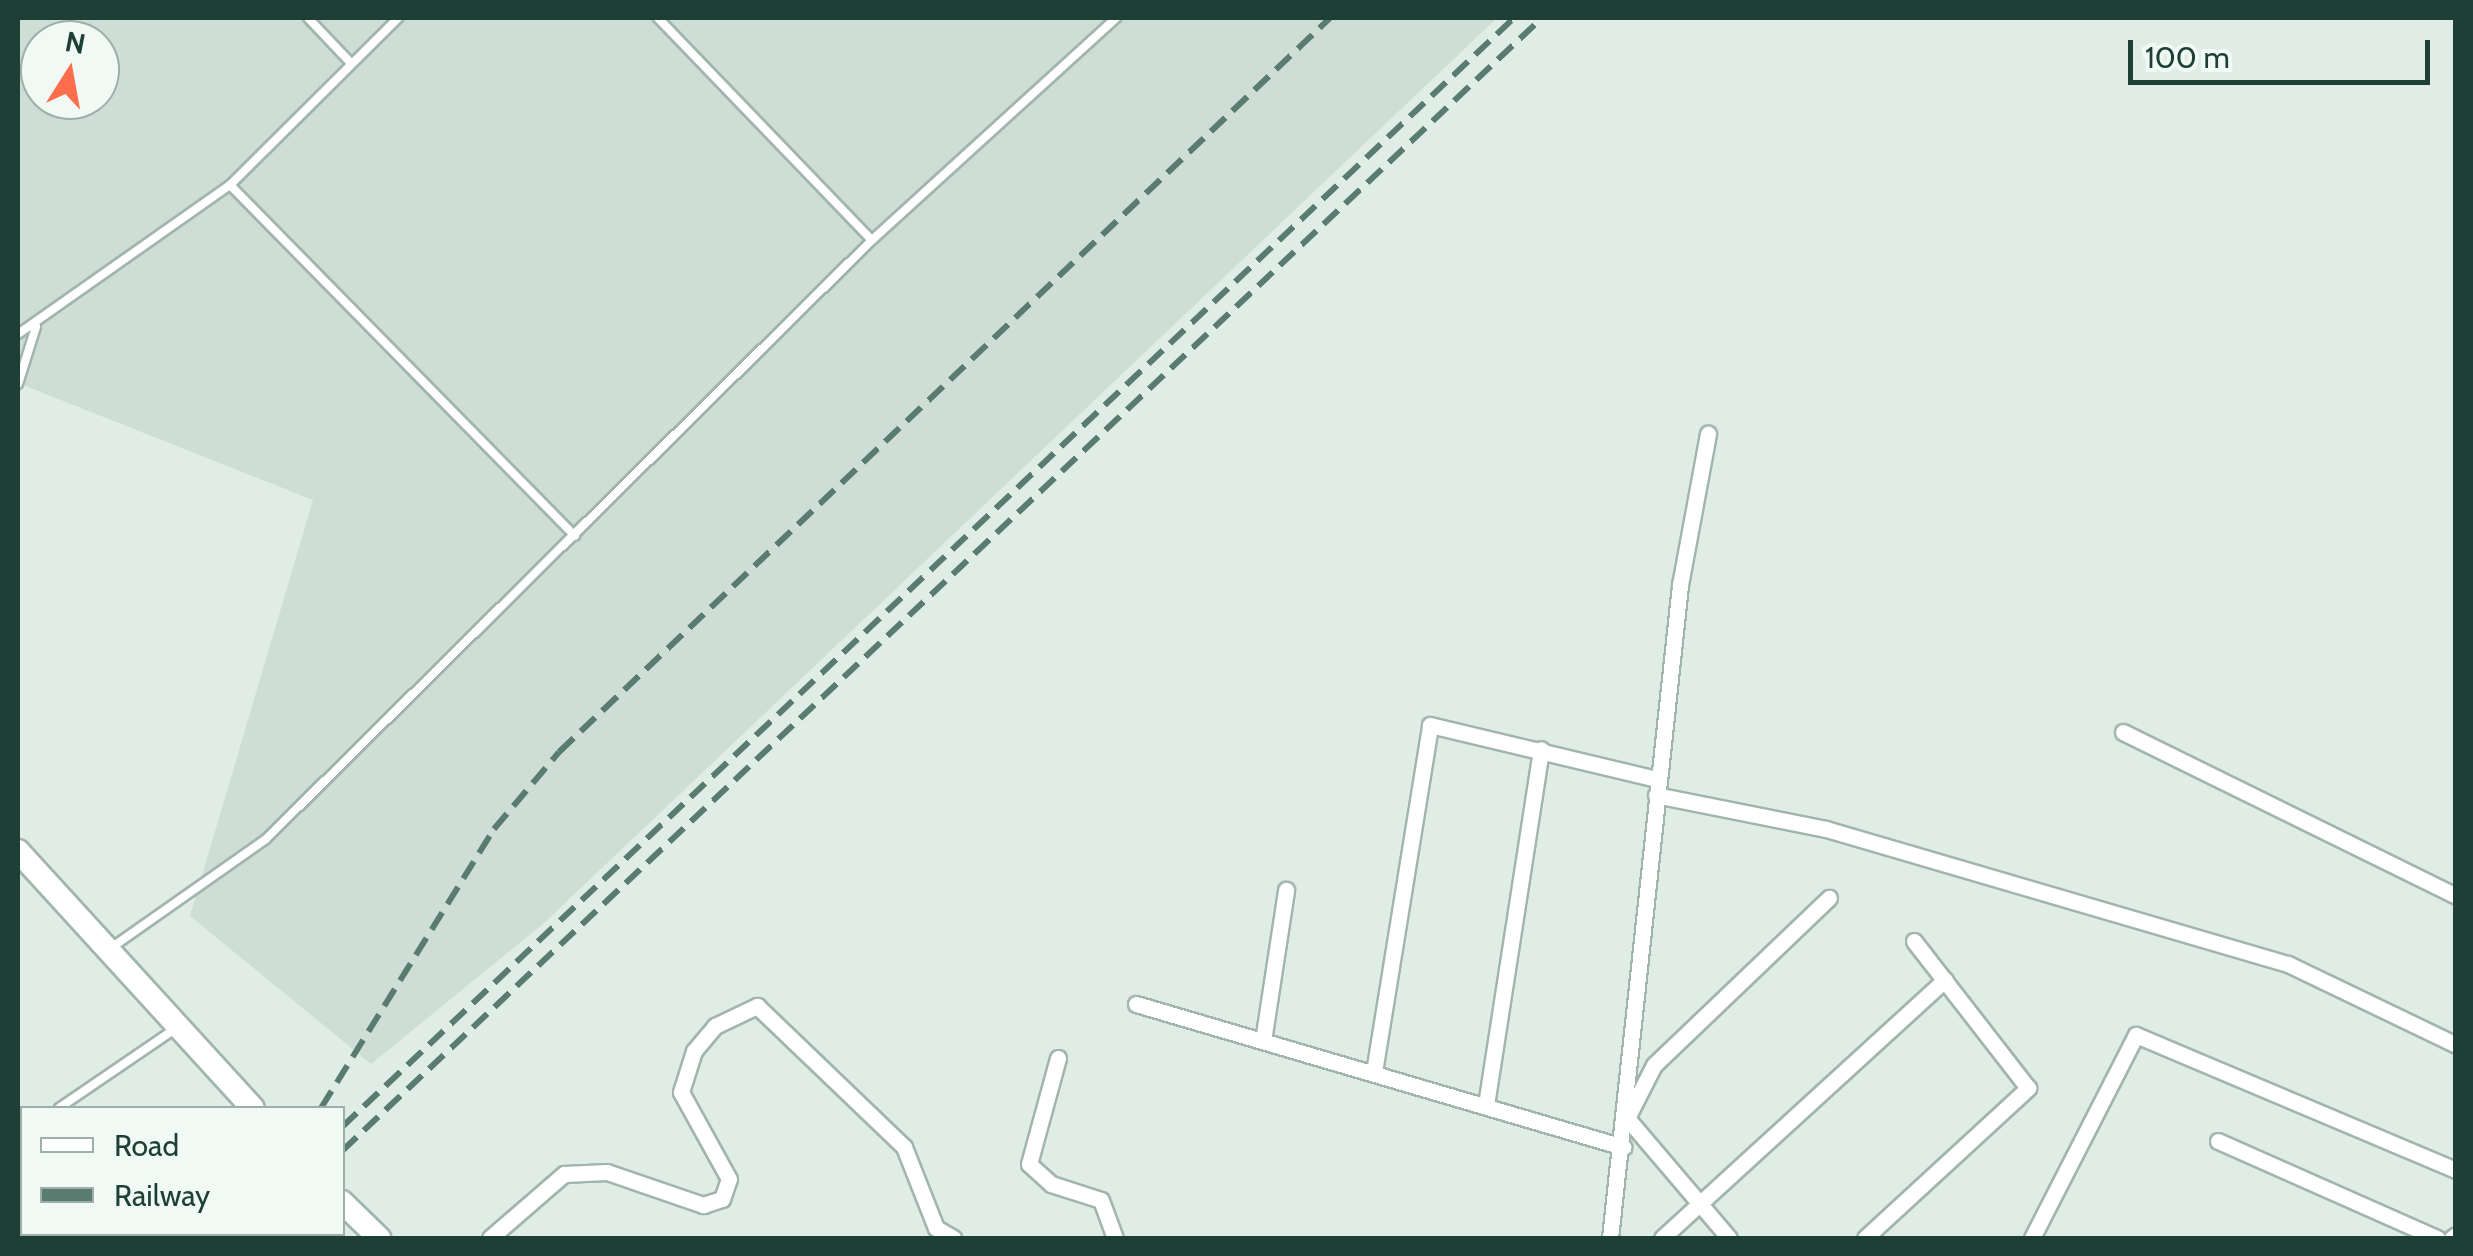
<!DOCTYPE html>
<style>
body{margin:0}
#map{position:relative;width:2473px;height:1256px;overflow:hidden;background:#e0ede6;font-family:Cabin,sans-serif}
div>[style]{position:absolute}
[style*='--x']{left:calc(var(--x)*1px);top:calc(var(--y)*1px);width:calc(var(--w)*1px);rotate:calc(var(--a)*1deg)}
.built>*{inset:0;background:#ceddd5}
.roads{filter:drop-shadow(2px 0 #a2b5ad) drop-shadow(-2px 0 #a2b5ad) drop-shadow(0 2px #a2b5ad) drop-shadow(0 -2px #a2b5ad)}
.lane>*{height:8px;margin:-4px;padding:0 4px;transform-origin:4px;border-radius:4px;background:#fff}
.street>*{height:15px;margin:-7.5px;padding:0 7.5px;transform-origin:7.5px;border-radius:7.5px;background:#fff}
.secondary>*{height:22px;margin:-11px;padding:0 11px;transform-origin:11px;border-radius:11px;background:#fff}
.rail>*{height:6px;margin-top:-3px;transform-origin:0;background:repeating-linear-gradient(90deg,#597b70 0 20px,transparent 0 30px)}
span{translate:-50% -50%;white-space:nowrap;text-align:center;line-height:1.15;-webkit-text-stroke:9px #f1f9f4;paint-order:stroke}
.frame{position:absolute;inset:0;border:20px solid #1e3f35;pointer-events:none}
.legend{position:absolute;left:20px;top:1106px;width:325px;height:130px;box-sizing:border-box;background:#f1f9f4;border:2px solid #9dafa8;margin:0;padding:12px 18px;list-style:none;font-size:30px;color:#1e3f35}
.legend li{display:flex;align-items:center;gap:20px;height:50px}
.legend b{width:50px;border:2px solid #9dafa8}
.north{position:absolute;left:20px;top:20px;width:100px;height:100px;box-sizing:border-box;background:#f1f9f4;border:2px solid #9dafa8;border-radius:50%;rotate:11deg;font-size:28px;font-weight:700;line-height:40px;text-align:center;color:#1e3f35}
.north::after{content:'';display:block;margin:auto;width:35px;height:45px;background:#ff6e4c;clip-path:polygon(50% 0,100% 100%,50% 72%,0 100%)}
.scale{position:absolute;left:2128px;top:40px;width:302px;height:45px;box-sizing:border-box;border:5px solid #1e3f35;border-top:0;padding-left:12px;font-size:30px;line-height:35px;white-space:nowrap;color:#1e3f35;-webkit-text-stroke:8px #f1f9f4;paint-order:stroke}
</style>
<div id="map">
<div class="built">
<div style="clip-path:polygon(evenodd,18px 18px,1497px 18px,543px 924px,371px 1064px,190px 916px,313px 500px,18px 383px,18px 18px,40px 40px,100px 40px,100px 100px,40px 100px,40px 40px)"></div>
</div>
<div class="roads">
<div class="lane">
<div style="--x:308;--y:18;--w:59;--a:46.4"></div>
<div style="--x:658;--y:18;--w:308;--a:46.1"></div>
<div style="--x:230;--y:185;--w:492;--a:45.5"></div>
<div style="--x:18;--y:334;--w:259;--a:-35.1"></div>
<div style="--x:230;--y:185;--w:237;--a:-44.8"></div>
<div style="--x:18;--y:384;--w:60;--a:-72.5"></div>
<div style="--x:111;--y:948;--w:189;--a:-35.1"></div>
<div style="--x:266;--y:839;--w:852;--a:-44.67"></div>
<div style="--x:872;--y:240;--w:330;--a:-42.3"></div>
<div style="--x:59;--y:1108;--w:140;--a:-34.3"></div>
<div style="--x:18;--y:1137;--w:5;--a:-37"></div>
</div>
<div class="street">
<div style="--x:2123;--y:732;--w:371;--a:26.2"></div>
<div style="--x:1656;--y:795;--w:173;--a:11.3"></div>
<div style="--x:1826;--y:829;--w:481;--a:16.3"></div>
<div style="--x:2288;--y:964;--w:187;--a:25.7"></div>
<div style="--x:1136;--y:1004;--w:508;--a:16.36"></div>
<div style="--x:1263;--y:1041;--w:153;--a:-81.3"></div>
<div style="--x:1058;--y:1058;--w:110;--a:105.3"></div>
<div style="--x:1029;--y:1164;--w:30;--a:42"></div>
<div style="--x:1051;--y:1184;--w:52;--a:17.7"></div>
<div style="--x:1101;--y:1200;--w:40;--a:69.8"></div>
<div style="--x:1374;--y:1072;--w:351;--a:-80.8"></div>
<div style="--x:1430;--y:725;--w:233;--a:13.4"></div>
<div style="--x:1486;--y:1105;--w:360;--a:-81.2"></div>
<div style="--x:2218;--y:1141;--w:240;--a:23.9"></div>
<div style="--x:490;--y:1238;--w:98;--a:-40.9"></div>
<div style="--x:564;--y:1174;--w:43;--a:-2.7"></div>
<div style="--x:607;--y:1172;--w:102;--a:19"></div>
<div style="--x:703;--y:1205;--w:20;--a:-18"></div>
<div style="--x:722;--y:1199;--w:21;--a:-71"></div>
<div style="--x:729;--y:1179;--w:99;--a:-118.9"></div>
<div style="--x:681;--y:1092;--w:43;--a:-72.4"></div>
<div style="--x:694;--y:1051;--w:33;--a:-50"></div>
<div style="--x:715;--y:1026;--w:47;--a:-25.5"></div>
<div style="--x:757;--y:1006;--w:204;--a:43.8"></div>
<div style="--x:904;--y:1147;--w:87;--a:68.4"></div>
<div style="--x:936;--y:1228;--w:20;--a:30"></div>
<div style="--x:1610;--y:1238;--w:657;--a:-83.88"></div>
<div style="--x:1680;--y:585;--w:154;--a:-79.5"></div>
<div style="--x:1662;--y:1238;--w:383;--a:-42.4"></div>
<div style="--x:1729;--y:1238;--w:157;--a:-130.4"></div>
<div style="--x:1627;--y:1118;--w:59;--a:-63"></div>
<div style="--x:1654;--y:1065;--w:242;--a:-43.7"></div>
<div style="--x:1865;--y:1238;--w:222;--a:-42.6"></div>
<div style="--x:2028;--y:1088;--w:186;--a:-127.8"></div>
<div style="--x:2032;--y:1238;--w:228;--a:-62.9"></div>
<div style="--x:2136;--y:1035;--w:347;--a:22.9"></div>
<div style="--x:2452;--y:1238;--w:5;--a:-37"></div>
</div>
<div class="secondary">
<div style="--x:18;--y:851;--w:348;--a:47.6"></div>
<div style="--x:342;--y:1202;--w:52;--a:44.2"></div>
</div>
</div>
<div class="rail">
<div style="--x:321;--y:1108;--w:328;--a:-58.2"></div>
<div style="--x:494;--y:829;--w:101;--a:-49.8"></div>
<div style="--x:559;--y:752;--w:1065;--a:-43.59"></div>
<div style="--x:342;--y:1127;--w:1614;--a:-43.42"></div>
<div style="--x:342;--y:1151;--w:1650;--a:-43.36"></div>
<div style="--x:194;--y:1238;--w:6;--a:-39"></div>
<div style="--x:224;--y:1238;--w:6;--a:-39"></div>
<div style="--x:250;--y:1238;--w:6;--a:-39"></div>
</div>
<div class="frame"></div>
<ul class="legend">
<li><b style="height:12px;background:#fff"></b>Road</li>
<li><b style="height:12px;background:#597b70"></b>Railway</li>
</ul>
<div class="north">N</div>
<div class="scale">100 m</div>
</div>
